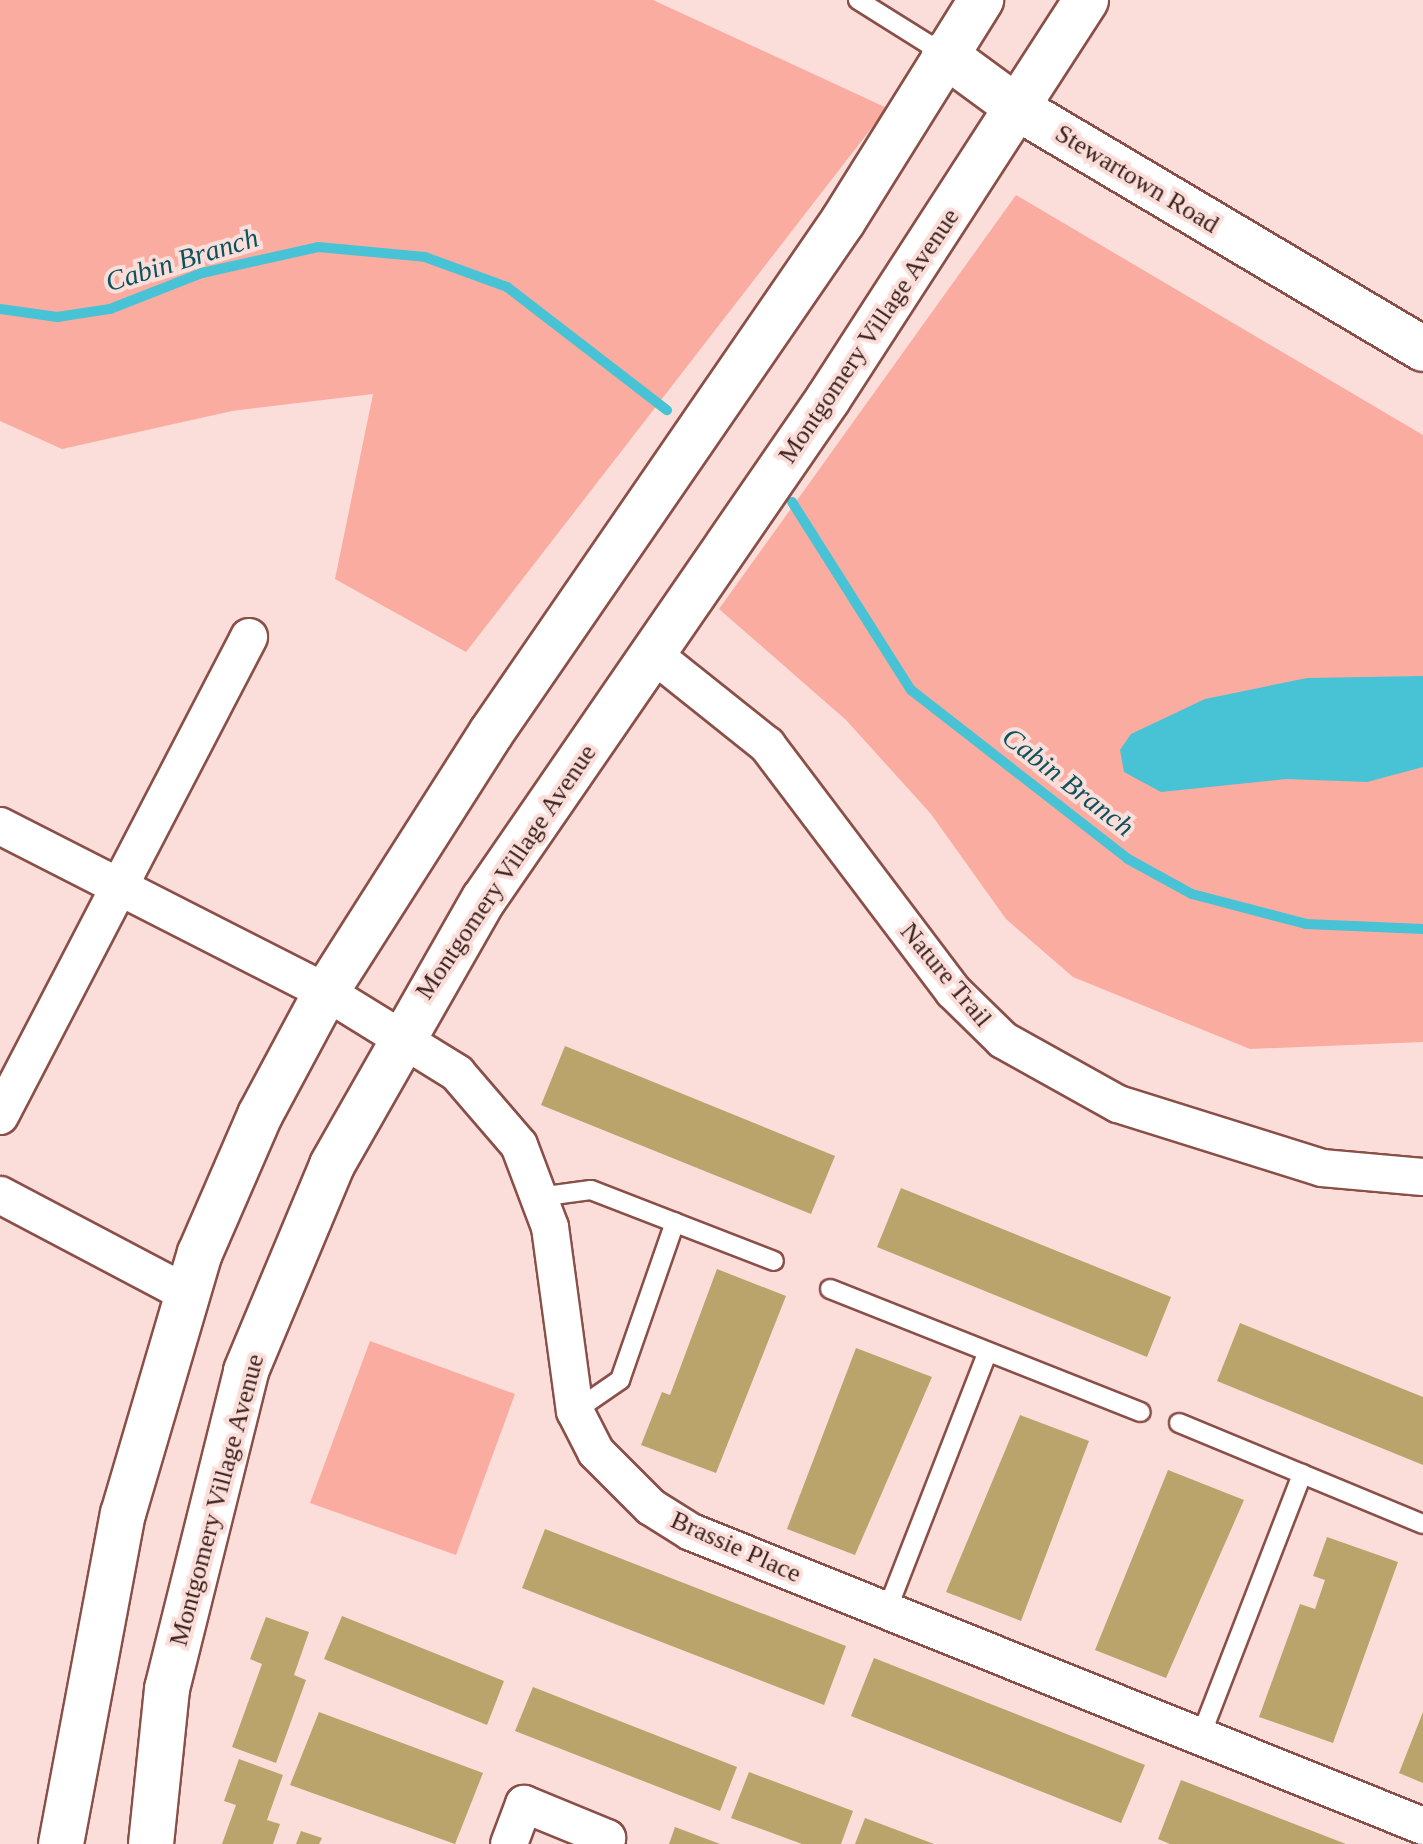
<!DOCTYPE html>
<style>
body{margin:0}
#map{position:relative;width:1423px;height:1844px;overflow:hidden;background:#fbdeda;font-family:"Times New Roman",serif}
div>[style]{position:absolute}
[style*='--x']{left:calc(var(--x)*1px);top:calc(var(--y)*1px);width:calc(var(--w)*1px);rotate:calc(var(--a)*1deg)}
.green>*{inset:0;background:#faaca1}
.water>*{inset:0;background:#47c3d5}
.stream>*{height:10px;margin:-5px;padding:0 5px;transform-origin:5px;border-radius:5px;background:#47c3d5}
.building>*{inset:0;background:#bba46b}
.roads{filter:drop-shadow(2px 0 #8a5048) drop-shadow(-2px 0 #8a5048) drop-shadow(0 2px #8a5048) drop-shadow(0 -2px #8a5048)}
.lane>*{height:18px;margin:-9px;padding:0 9px;transform-origin:9px;border-radius:9px;background:#fff}
.street>*{height:36px;margin:-18px;padding:0 18px;transform-origin:18px;border-radius:18px;background:#fff}
.secondary>*{height:44px;margin:-22px;padding:0 22px;transform-origin:22px;border-radius:22px;background:#fff}
span{translate:-50% -50%;white-space:nowrap;text-align:center;line-height:1.15;-webkit-text-stroke:8px #fbdeda;paint-order:stroke}
.street-label{font-size:26px;color:#3b221e}
.water-label{font-size:28px;color:#08535c;font-style:italic}
</style>
<div id="map">
<div class="green">
<div style="clip-path:polygon(0 0,653px 0,887px 108px,466px 652px,335px 579px,373px 394px,232px 411px,62px 449px,0 421px)"></div>
<div style="clip-path:polygon(1016px 195px,1423px 435px,1423px 1042px,1250px 1049px,1073px 977px,1006px 919px,931px 814px,846px 720px,719px 609px)"></div>
<div style="clip-path:polygon(370px 1341px,515px 1394px,456px 1555px,310px 1503px)"></div>
</div>
<div class="water">
<div style="clip-path:polygon(1423px 676px,1423px 767px,1367px 782px,1286px 779px,1161px 792px,1124px 772px,1120px 750px,1131px 734px,1205px 699px,1307px 678px)"></div>
</div>
<div class="stream">
<div style="--x:0;--y:309;--w:58;--a:8"></div>
<div style="--x:57;--y:317;--w:54;--a:-8.6"></div>
<div style="--x:110;--y:309;--w:99;--a:-21.4"></div>
<div style="--x:202;--y:273;--w:119;--a:-12.6"></div>
<div style="--x:318;--y:247;--w:107;--a:5.3"></div>
<div style="--x:425;--y:257;--w:87;--a:20.1"></div>
<div style="--x:507;--y:287;--w:202;--a:37.6"></div>
<div style="--x:792;--y:502;--w:222;--a:57.7"></div>
<div style="--x:911;--y:690;--w:275;--a:37.9"></div>
<div style="--x:1128;--y:859;--w:73;--a:28.7"></div>
<div style="--x:1192;--y:894;--w:118;--a:14.7"></div>
<div style="--x:1306;--y:924;--w:117;--a:2.4"></div>
</div>
<div class="building">
<div style="clip-path:polygon(565px 1046px,835px 1156px,811px 1214px,541px 1105px)"></div>
<div style="clip-path:polygon(901px 1188px,1171px 1297px,1147px 1357px,877px 1247px)"></div>
<div style="clip-path:polygon(717px 1269px,786px 1296px,716px 1473px,641px 1445px,662px 1392px,670px 1395px)"></div>
<div style="clip-path:polygon(1240px 1323px,1423px 1397px,1423px 1465px,1217px 1381px)"></div>
<div style="clip-path:polygon(856px 1348px,932px 1377px,855px 1555px,787px 1529px)"></div>
<div style="clip-path:polygon(1020px 1415px,1089px 1441px,1021px 1621px,946px 1592px)"></div>
<div style="clip-path:polygon(1168px 1470px,1244px 1500px,1166px 1678px,1095px 1650px)"></div>
<div style="clip-path:polygon(545px 1529px,846px 1646px,824px 1705px,522px 1588px)"></div>
<div style="clip-path:polygon(1327px 1537px,1398px 1562px,1333px 1743px,1259px 1717px,1300px 1604px,1315px 1609px,1325px 1580px,1313px 1576px)"></div>
<div style="clip-path:polygon(342px 1616px,504px 1681px,487px 1725px,324px 1659px)"></div>
<div style="clip-path:polygon(266px 1617px,309px 1632px,294px 1675px,306px 1680px,276px 1763px,232px 1747px,262px 1664px,250px 1659px)"></div>
<div style="clip-path:polygon(874px 1658px,1145px 1765px,1121px 1823px,851px 1716px)"></div>
<div style="clip-path:polygon(533px 1687px,737px 1767px,720px 1811px,515px 1731px)"></div>
<div style="clip-path:polygon(319px 1712px,483px 1773px,455px 1844px,290px 1785px)"></div>
<div style="clip-path:polygon(1423px 1712px,1423px 1783px,1399px 1773px)"></div>
<div style="clip-path:polygon(239px 1759px,283px 1775px,267px 1820px,280px 1824px,273px 1844px,222px 1844px,236px 1805px,224px 1801px)"></div>
<div style="clip-path:polygon(749px 1772px,853px 1811px,841px 1844px,802px 1844px,731px 1818px)"></div>
<div style="clip-path:polygon(1181px 1780px,1346px 1844px,1170px 1844px,1158px 1839px)"></div>
<div style="clip-path:polygon(865px 1818px,934px 1844px,855px 1844px)"></div>
<div style="clip-path:polygon(675px 1827px,720px 1844px,669px 1844px)"></div>
<div style="clip-path:polygon(301px 1831px,322px 1838px,319px 1844px,296px 1844px)"></div>
</div>
<div class="roads">
<div class="lane">
<div style="--x:858;--y:0;--w:102;--a:32.1"></div>
<div style="--x:539;--y:1197;--w:52;--a:-7.7"></div>
<div style="--x:591;--y:1190;--w:196;--a:21.2"></div>
<div style="--x:830;--y:1289;--w:334;--a:21.6"></div>
<div style="--x:575;--y:1411;--w:55;--a:-34.6"></div>
<div style="--x:620;--y:1380;--w:167;--a:-70.8"></div>
<div style="--x:1179;--y:1423;--w:264;--a:22.5"></div>
<div style="--x:887;--y:1610;--w:276;--a:-68.7"></div>
<div style="--x:1201;--y:1735;--w:280;--a:-68.8"></div>
</div>
<div class="street">
<div style="--x:653;--y:654;--w:146;--a:38.6"></div>
<div style="--x:767;--y:745;--w:308;--a:52.9"></div>
<div style="--x:953;--y:991;--w:70;--a:44.4"></div>
<div style="--x:1003;--y:1040;--w:132;--a:29.1"></div>
<div style="--x:1118;--y:1104;--w:214;--a:17.4"></div>
<div style="--x:1322;--y:1168;--w:101;--a:5.1"></div>
<div style="--x:0;--y:826;--w:366;--a:27"></div>
<div style="--x:326;--y:992;--w:154;--a:31.7"></div>
<div style="--x:457;--y:1073;--w:95;--a:49.3"></div>
<div style="--x:519;--y:1145;--w:88;--a:69.3"></div>
<div style="--x:550;--y:1227;--w:186;--a:82.3"></div>
<div style="--x:575;--y:1411;--w:46;--a:62.9"></div>
<div style="--x:596;--y:1452;--w:78;--a:45"></div>
<div style="--x:651;--y:1507;--w:47;--a:32"></div>
<div style="--x:691;--y:1532;--w:789;--a:21.88"></div>
<div style="--x:0;--y:1116;--w:540;--a:-62.53"></div>
<div style="--x:0;--y:1195;--w:212;--a:27.8"></div>
<div style="--x:509;--y:1844;--w:43;--a:-69.4"></div>
<div style="--x:524;--y:1804;--w:90;--a:22.3"></div>
<div style="--x:607;--y:1838;--w:6;--a:108"></div>
</div>
<div class="secondary">
<div style="--x:944;--y:54;--w:93;--a:36.3"></div>
<div style="--x:1019;--y:109;--w:470;--a:30.7"></div>
<div style="--x:61;--y:1844;--w:336;--a:-79.4"></div>
<div style="--x:123;--y:1514;--w:272;--a:-73.6"></div>
<div style="--x:200;--y:1253;--w:150;--a:-66.5"></div>
<div style="--x:260;--y:1115;--w:140;--a:-61.8"></div>
<div style="--x:326;--y:992;--w:307;--a:-57.5"></div>
<div style="--x:491;--y:733;--w:621;--a:-55.49"></div>
<div style="--x:843;--y:221;--w:261;--a:-58"></div>
<div style="--x:151;--y:1844;--w:156;--a:-84.1"></div>
<div style="--x:167;--y:1689;--w:328;--a:-76"></div>
<div style="--x:246;--y:1371;--w:223;--a:-67.3"></div>
<div style="--x:332;--y:1165;--w:306;--a:-60.3"></div>
<div style="--x:484;--y:899;--w:607;--a:-55.47"></div>
<div style="--x:828;--y:399;--w:475;--a:-57.1"></div>
</div>
</div>
<div class="street-label">
<span style="left:1137px;top:179px;rotate:31deg">Stewartown Road</span>
<span style="left:869px;top:336px;rotate:-56deg">Montgomery Village Avenue</span>
<span style="left:506px;top:872px;rotate:-56deg">Montgomery Village Avenue</span>
<span style="left:946px;top:975px;rotate:50deg">Nature Trail</span>
<span style="left:217px;top:1500px;rotate:-75deg">Montgomery Village Avenue</span>
<span style="left:736px;top:1547px;rotate:24deg">Brassie Place</span>
</div>
<div class="water-label">
<span style="left:182px;top:260px;rotate:-17deg">Cabin Branch</span>
<span style="left:1068px;top:782px;rotate:38deg">Cabin Branch</span>
</div>
</div>
